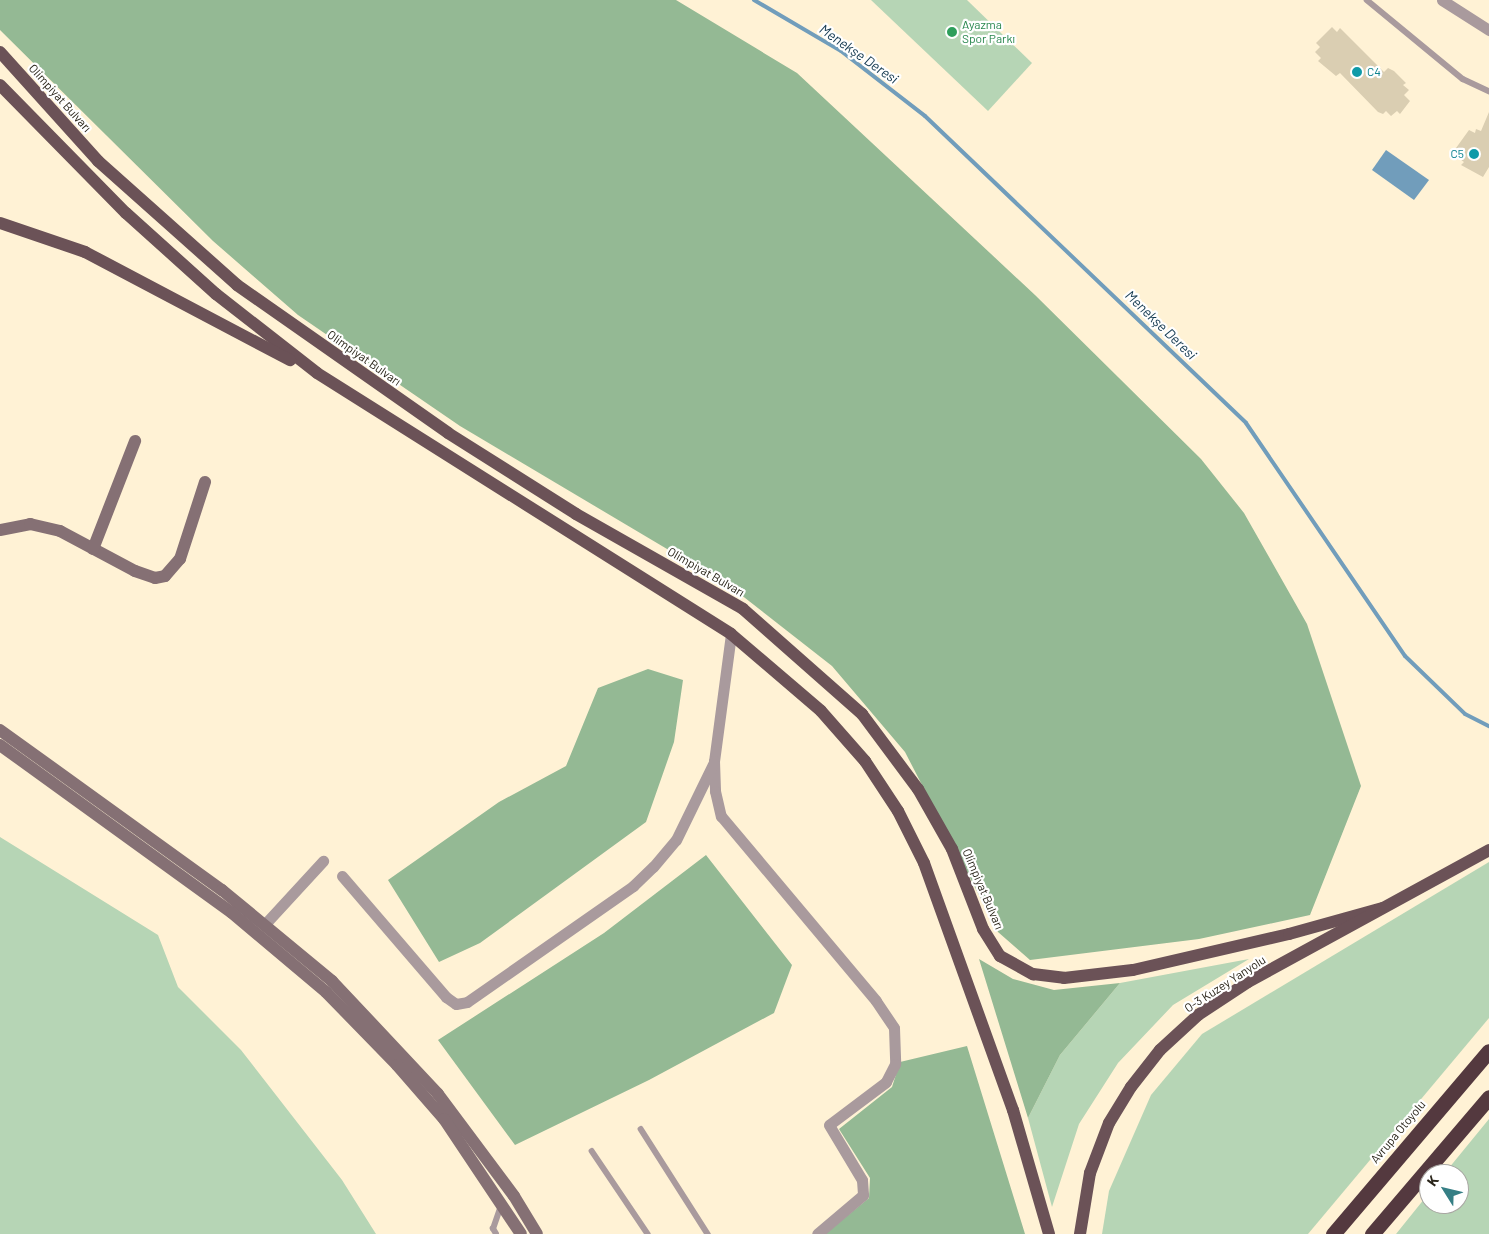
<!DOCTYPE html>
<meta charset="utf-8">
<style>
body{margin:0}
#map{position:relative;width:1489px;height:1234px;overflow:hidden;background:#fff2d5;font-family:Barlow,sans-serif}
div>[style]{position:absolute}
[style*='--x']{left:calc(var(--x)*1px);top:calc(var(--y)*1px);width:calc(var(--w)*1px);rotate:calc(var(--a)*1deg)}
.green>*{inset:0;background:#b6d5b5}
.forest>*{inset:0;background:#94b994}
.water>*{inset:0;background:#719dbb}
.stream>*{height:4px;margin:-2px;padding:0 2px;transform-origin:2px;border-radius:2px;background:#719dbb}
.building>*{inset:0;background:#daceb2}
.lane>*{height:5.5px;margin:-2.75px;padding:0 2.75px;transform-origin:2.75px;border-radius:2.75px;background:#a99a9d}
.street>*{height:11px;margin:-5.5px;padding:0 5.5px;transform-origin:5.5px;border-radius:5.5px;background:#a99a9d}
.secondary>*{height:12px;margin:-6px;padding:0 6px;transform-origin:6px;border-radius:6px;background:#857074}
.primary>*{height:12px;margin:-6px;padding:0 6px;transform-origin:6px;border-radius:6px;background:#6b5257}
.highway>*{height:15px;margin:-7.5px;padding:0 7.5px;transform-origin:7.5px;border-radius:7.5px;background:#54393f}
.dots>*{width:14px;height:14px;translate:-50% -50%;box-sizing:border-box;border:2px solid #fff;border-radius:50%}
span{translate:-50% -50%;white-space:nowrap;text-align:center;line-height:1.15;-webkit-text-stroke:4.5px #fff;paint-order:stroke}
.leisure-label{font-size:12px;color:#27864d}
.left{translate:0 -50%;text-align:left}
.culture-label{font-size:12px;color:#0d838f}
.right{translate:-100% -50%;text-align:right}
.street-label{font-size:12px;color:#292419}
.water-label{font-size:14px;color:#13384f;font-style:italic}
.north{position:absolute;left:1419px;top:1164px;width:50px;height:50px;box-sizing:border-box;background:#fff;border:1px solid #a9a7a3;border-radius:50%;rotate:306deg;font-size:14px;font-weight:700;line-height:20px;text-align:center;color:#292419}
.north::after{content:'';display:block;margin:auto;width:18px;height:22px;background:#367f85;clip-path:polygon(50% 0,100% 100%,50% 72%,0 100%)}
</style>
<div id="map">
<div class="green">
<div style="clip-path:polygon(871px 0,967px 0,1032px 63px,988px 111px)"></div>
<div style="clip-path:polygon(0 837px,158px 935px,178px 987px,241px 1050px,342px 1180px,376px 1234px,0 1234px)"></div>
<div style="clip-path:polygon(1489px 862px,1489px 1018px,1308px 1234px,1102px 1234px,1109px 1191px,1151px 1095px,1202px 1034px)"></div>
<div style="clip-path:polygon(1249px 959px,1173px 1005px,1118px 1063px,1079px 1124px,1052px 1207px,1028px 1118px,1060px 1055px,1120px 983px)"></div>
<div style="clip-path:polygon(1489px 1119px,1489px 1234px,1396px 1234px,1429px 1193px,1429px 1204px,1459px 1204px,1459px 1174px,1444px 1174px)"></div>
</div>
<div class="forest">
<div style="clip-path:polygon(0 0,676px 0,797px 73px,1035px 295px,1201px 459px,1244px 513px,1307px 624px,1361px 786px,1310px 915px,1199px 939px,1030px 960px,998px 932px,905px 752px,832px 666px,731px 587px,460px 426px,298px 315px,213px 241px,0 30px)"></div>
<div style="clip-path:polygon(648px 669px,683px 680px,674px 742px,646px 822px,480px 943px,439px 962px,388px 880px,499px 802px,566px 766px,598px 688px)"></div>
<div style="clip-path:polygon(706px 855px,792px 965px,774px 1013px,649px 1080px,515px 1145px,438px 1040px,604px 933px)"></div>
<div style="clip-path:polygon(979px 959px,1013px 979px,1054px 990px,1120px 983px,1060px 1055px,1028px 1118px)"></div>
<div style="clip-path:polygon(967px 1046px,1025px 1234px,825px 1234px,869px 1198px,870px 1178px,839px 1129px,892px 1087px,900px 1062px)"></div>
</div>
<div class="water">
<div style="clip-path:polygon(1386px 150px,1429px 180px,1414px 200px,1372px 170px)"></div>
</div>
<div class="stream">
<div style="--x:754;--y:0;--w:101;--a:30.4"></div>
<div style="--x:841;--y:51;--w:106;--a:37.7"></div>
<div style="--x:925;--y:116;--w:444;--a:43.7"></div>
<div style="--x:1246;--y:423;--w:282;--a:55.7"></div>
<div style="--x:1405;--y:656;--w:83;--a:44"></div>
<div style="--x:1465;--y:714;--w:27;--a:27"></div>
</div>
<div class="building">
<div style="clip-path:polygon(1332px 27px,1337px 32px,1340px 28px,1384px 72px,1388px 68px,1394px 71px,1406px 83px,1403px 85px,1409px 90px,1404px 95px,1410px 101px,1400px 114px,1397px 111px,1391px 116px,1386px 111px,1383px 114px,1378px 112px,1340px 73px,1336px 76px,1318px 61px,1321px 58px,1315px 52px,1320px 47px,1316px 43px)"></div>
<div style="clip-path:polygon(1489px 112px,1489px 167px,1483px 177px,1461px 165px,1464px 162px,1457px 157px,1461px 152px,1456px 148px,1469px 130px,1475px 133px,1476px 129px,1481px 131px)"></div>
</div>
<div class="lane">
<div style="--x:1367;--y:0;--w:124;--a:39.5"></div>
<div style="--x:1463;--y:79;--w:29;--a:25"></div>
<div style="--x:641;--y:1129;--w:125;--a:57.5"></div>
<div style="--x:592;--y:1151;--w:100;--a:56"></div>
<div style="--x:496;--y:1234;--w:6;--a:-121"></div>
<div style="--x:493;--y:1229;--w:24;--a:-71"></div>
</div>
<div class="street">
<div style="--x:1442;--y:0;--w:56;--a:32.6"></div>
<div style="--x:731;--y:634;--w:128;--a:97.6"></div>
<div style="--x:714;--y:761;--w:30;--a:88"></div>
<div style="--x:715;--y:791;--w:26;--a:77"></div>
<div style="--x:721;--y:816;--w:241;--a:50"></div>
<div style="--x:876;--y:1001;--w:32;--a:56"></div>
<div style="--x:894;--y:1028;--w:36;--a:88"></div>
<div style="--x:895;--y:1064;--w:20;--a:117"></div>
<div style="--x:886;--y:1082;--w:71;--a:143"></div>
<div style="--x:829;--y:1125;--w:64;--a:59"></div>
<div style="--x:862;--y:1180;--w:15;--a:86"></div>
<div style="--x:863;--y:1195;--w:60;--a:139.7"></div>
<div style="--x:342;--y:876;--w:160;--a:49.3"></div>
<div style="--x:446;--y:997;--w:12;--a:35"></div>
<div style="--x:456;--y:1004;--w:11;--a:-10"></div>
<div style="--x:467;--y:1002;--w:203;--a:-34.9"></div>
<div style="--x:633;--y:886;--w:28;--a:-44"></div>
<div style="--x:653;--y:867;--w:35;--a:-50"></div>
<div style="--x:676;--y:840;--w:85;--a:-64"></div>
<div style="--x:265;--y:924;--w:86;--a:-47.4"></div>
</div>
<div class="secondary">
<div style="--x:0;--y:530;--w:31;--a:-11"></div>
<div style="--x:30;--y:524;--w:31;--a:13"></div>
<div style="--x:60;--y:531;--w:85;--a:28.1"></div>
<div style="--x:135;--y:571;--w:21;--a:19"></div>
<div style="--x:155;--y:578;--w:10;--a:-11"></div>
<div style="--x:165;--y:576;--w:23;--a:-49"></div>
<div style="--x:180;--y:559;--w:81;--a:-72"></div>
<div style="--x:93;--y:549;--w:116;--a:-68.7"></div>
<div style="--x:0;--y:730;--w:274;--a:35.8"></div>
<div style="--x:222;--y:890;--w:143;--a:39.6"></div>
<div style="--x:332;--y:981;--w:155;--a:46.8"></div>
<div style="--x:438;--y:1094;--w:127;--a:53.3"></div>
<div style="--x:514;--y:1196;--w:44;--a:58.8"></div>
<div style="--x:0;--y:745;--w:286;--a:35.9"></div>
<div style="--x:232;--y:913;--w:123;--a:40"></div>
<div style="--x:326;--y:992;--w:102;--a:45.8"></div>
<div style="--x:397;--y:1065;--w:72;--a:49"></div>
<div style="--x:444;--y:1119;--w:138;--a:56.2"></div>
</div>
<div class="primary">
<div style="--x:0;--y:52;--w:147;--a:48"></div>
<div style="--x:98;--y:161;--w:186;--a:41.7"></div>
<div style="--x:237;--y:285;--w:258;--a:35"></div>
<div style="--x:448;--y:433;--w:151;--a:32.3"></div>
<div style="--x:576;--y:514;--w:192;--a:29.6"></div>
<div style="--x:743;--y:609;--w:159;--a:41.4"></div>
<div style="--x:862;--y:714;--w:94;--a:53.3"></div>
<div style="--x:918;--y:789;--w:69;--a:60.5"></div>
<div style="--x:952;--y:849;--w:86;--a:68.8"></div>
<div style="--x:983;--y:929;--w:32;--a:58"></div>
<div style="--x:1000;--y:956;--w:38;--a:29"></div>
<div style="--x:1033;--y:974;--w:31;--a:7"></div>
<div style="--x:1064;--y:978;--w:69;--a:-6.6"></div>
<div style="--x:1133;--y:970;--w:160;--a:-13"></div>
<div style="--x:1289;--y:934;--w:97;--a:-15.6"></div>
<div style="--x:0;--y:85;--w:180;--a:45.5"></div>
<div style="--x:126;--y:213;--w:121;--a:42"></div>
<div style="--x:216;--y:294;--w:128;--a:38"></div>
<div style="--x:317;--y:373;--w:489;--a:32.2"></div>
<div style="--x:731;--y:634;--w:118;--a:40.5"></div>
<div style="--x:821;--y:711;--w:67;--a:48.7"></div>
<div style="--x:865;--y:761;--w:60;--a:56.6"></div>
<div style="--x:898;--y:811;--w:58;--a:63.4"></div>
<div style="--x:924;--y:863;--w:263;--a:70.2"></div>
<div style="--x:1013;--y:1110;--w:129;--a:73.8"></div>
<div style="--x:0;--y:223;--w:90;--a:18.8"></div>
<div style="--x:85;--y:252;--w:232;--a:27.8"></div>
<div style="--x:1080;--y:1234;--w:62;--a:-80.7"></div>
<div style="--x:1090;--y:1173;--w:53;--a:-69.2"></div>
<div style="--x:1109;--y:1123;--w:42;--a:-58.6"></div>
<div style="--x:1131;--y:1087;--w:47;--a:-51.9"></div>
<div style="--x:1160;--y:1050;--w:52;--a:-42.6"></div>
<div style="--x:1198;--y:1015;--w:60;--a:-33.4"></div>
<div style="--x:1248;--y:982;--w:275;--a:-28.7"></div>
</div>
<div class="highway">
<div style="--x:1333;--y:1234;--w:240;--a:-49.6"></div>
<div style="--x:1372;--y:1234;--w:180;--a:-49.5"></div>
</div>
<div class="dots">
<div style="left:952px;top:32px;background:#2e9e5b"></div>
<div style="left:1357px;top:72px;background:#0f9aa8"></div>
<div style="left:1474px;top:154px;background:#0f9aa8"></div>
</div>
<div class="leisure-label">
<span class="left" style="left:962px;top:32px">Ayazma<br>Spor Parkı</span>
</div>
<div class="culture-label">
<span class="left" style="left:1367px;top:72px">C4</span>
<span class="right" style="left:1464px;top:154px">C5</span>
</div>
<div class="street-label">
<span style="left:60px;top:98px;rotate:48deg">Olimpiyat Bulvarı</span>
<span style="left:364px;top:358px;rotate:35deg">Olimpiyat Bulvarı</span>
<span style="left:706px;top:572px;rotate:30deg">Olimpiyat Bulvarı</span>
<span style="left:983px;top:889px;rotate:67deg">Olimpiyat Bulvarı</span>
<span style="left:1225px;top:984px;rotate:-33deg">O-3 Kuzey Yanyolu</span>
<span style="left:1398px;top:1132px;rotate:-50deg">Avrupa Otoyolu</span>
</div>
<div class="water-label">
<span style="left:859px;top:54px;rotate:35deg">Menekşe Deresi</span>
<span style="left:1161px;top:325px;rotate:44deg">Menekşe Deresi</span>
</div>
<div class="north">K</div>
</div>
